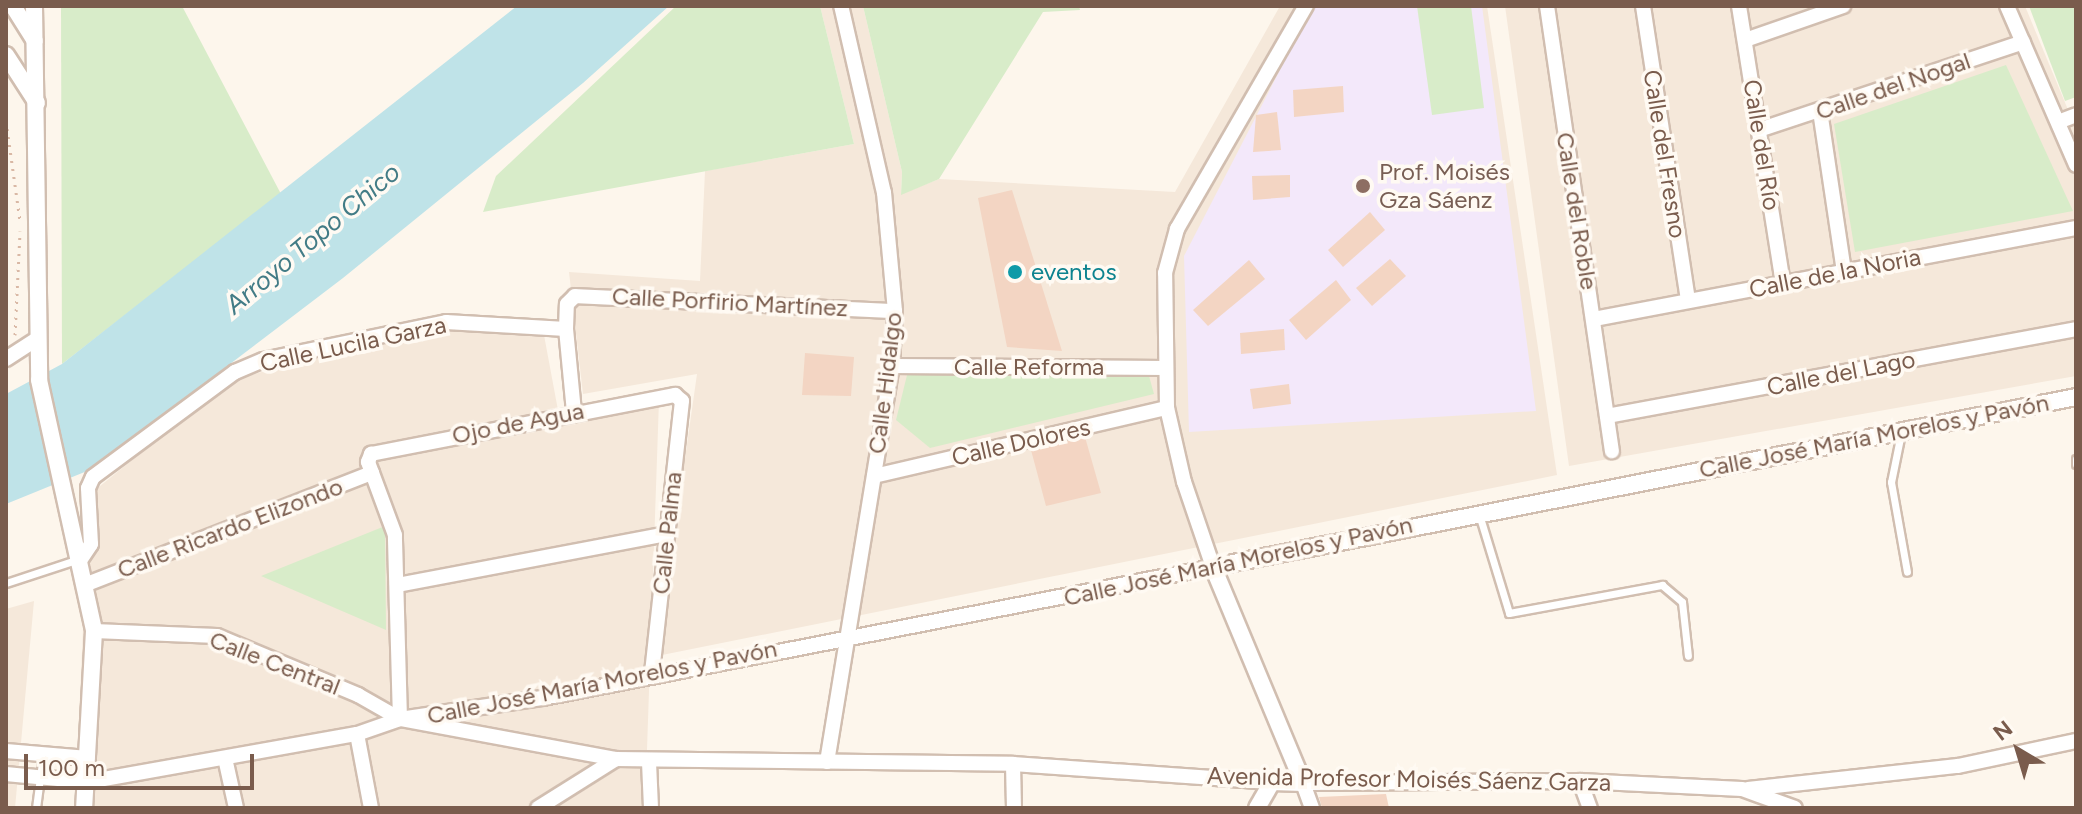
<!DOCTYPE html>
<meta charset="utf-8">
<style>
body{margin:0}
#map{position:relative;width:2082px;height:814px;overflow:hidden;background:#fdf6ec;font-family:Figtree,sans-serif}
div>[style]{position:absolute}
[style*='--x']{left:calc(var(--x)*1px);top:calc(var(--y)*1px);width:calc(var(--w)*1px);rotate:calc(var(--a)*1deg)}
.residential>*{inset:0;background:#f5e8da}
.education>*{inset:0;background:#f3e8fa}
.green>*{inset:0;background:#d8ecc9}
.water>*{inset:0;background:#bfe3e8}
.building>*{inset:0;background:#f3d5c3}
.path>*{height:3px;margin-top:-1.5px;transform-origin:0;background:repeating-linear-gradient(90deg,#d9b8a5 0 2px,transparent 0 8px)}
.roads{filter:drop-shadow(2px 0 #d1beb0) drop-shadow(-2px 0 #d1beb0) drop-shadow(0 2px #d1beb0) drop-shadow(0 -2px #d1beb0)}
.service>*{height:7px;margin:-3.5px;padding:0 3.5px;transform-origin:3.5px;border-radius:3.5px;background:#fff}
.minor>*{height:14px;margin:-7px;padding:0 7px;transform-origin:7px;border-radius:7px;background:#fff}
.tertiary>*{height:16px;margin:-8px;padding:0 8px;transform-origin:8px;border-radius:8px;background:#fff}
.dots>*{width:22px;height:22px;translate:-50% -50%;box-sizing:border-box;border:4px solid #fffaf3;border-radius:50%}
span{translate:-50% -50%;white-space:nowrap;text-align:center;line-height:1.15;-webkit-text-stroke:7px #fffaf3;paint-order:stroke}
.street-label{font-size:24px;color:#7a5c4d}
.education-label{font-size:24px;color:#785e54}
.left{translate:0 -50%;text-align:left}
.culture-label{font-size:24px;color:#0d838f}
.water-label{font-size:26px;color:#437c86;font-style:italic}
.frame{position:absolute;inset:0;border:8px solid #7a5c4d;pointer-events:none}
.north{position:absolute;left:1978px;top:710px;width:80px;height:80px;-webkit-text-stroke:6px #fffaf3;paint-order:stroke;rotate:322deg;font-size:22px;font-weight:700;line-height:32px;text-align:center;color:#7a5c4d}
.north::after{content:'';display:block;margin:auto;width:28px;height:36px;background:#7a5c4d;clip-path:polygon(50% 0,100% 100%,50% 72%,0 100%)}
.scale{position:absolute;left:24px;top:754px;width:230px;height:36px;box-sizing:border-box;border:4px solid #7a5c4d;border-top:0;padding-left:10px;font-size:24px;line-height:28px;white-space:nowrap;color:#7a5c4d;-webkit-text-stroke:6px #fffaf3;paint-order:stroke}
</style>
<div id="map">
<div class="residential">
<div style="clip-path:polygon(820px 6px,863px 6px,902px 172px,901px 194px,939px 179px,1175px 192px,1280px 6px,1487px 6px,1557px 475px,657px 656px,697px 374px,583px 394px,569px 272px,700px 281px,705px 171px,854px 144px)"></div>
<div style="clip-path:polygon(1505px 6px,2025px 6px,2076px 129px,2076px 376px,1569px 466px)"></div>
<div style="clip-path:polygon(407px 329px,544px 335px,560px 421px,659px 400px,645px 808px,75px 808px,89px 495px,228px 382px)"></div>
<div style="clip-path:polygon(34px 601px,15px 808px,6px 808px,6px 609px)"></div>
</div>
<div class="education">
<div style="clip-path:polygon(1313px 6px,1482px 6px,1536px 411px,1189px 432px,1184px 256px)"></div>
</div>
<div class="green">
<div style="clip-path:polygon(61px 6px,182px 6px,281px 194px,62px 364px)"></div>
<div style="clip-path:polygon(676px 6px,820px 6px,854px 144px,483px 212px,496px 176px)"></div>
<div style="clip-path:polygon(863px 6px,1079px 6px,1080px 10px,1043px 12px,939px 179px,901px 195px,902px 172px)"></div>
<div style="clip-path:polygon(1417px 6px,1471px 6px,1484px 108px,1432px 115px)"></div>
<div style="clip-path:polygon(2029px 6px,2076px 6px,2076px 97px,2065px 101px)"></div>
<div style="clip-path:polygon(2006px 65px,2073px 211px,1855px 252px,1834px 124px)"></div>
<div style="clip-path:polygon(908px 371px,1149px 376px,1154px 394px,930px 448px,896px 420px)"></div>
<div style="clip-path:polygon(385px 526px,386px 630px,261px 576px)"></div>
</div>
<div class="water">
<div style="clip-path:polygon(517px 6px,669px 6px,583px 83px,343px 278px,92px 469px,6px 504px,6px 394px,62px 364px)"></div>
</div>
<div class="building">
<div style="clip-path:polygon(1343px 86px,1344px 112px,1294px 117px,1293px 90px)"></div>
<div style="clip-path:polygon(1277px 112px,1281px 150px,1253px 152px,1256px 115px)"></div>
<div style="clip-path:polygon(1290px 175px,1290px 197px,1253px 200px,1252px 176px)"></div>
<div style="clip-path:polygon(1012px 190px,1062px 351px,1007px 347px,978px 198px)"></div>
<div style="clip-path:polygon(1370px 212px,1385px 230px,1343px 267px,1328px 250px)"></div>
<div style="clip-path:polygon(1390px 259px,1406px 276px,1372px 306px,1356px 288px)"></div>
<div style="clip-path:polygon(1249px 260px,1265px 279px,1208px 326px,1193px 310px)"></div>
<div style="clip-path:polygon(1336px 280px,1351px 300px,1306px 340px,1289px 320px)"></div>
<div style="clip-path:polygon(1284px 329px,1285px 350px,1241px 354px,1240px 333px)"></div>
<div style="clip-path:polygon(805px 353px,854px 357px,851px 396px,802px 395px)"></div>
<div style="clip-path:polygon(1289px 384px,1291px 404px,1253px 409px,1250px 389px)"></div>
<div style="clip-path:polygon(1085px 437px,1101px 493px,1046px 506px,1031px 450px)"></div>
<div style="clip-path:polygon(1386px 794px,1389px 808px,1322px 808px,1319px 797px)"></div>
</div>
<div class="path">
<div style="--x:6;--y:121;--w:100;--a:82"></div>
<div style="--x:15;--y:335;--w:104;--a:-87.2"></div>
</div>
<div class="roads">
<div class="service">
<div style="--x:1901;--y:433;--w:50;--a:101.5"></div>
<div style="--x:1891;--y:482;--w:91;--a:79.9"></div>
<div style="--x:2076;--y:459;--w:5;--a:90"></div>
<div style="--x:1479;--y:514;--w:103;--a:73.1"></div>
<div style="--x:1509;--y:613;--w:156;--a:-10.4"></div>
<div style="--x:1662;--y:585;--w:26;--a:40"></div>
<div style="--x:1682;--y:602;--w:54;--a:83.7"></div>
<div style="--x:6;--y:583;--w:74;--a:-18.2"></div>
<div style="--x:36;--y:808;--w:53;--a:-82.5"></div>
</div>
<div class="minor">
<div style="--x:1547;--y:6;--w:450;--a:81.7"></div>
<div style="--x:1643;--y:6;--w:298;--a:81.3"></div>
<div style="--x:1739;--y:6;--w:280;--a:81"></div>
<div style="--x:2007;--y:6;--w:173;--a:66.5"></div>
<div style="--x:1745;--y:40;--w:104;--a:-19.1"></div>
<div style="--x:1820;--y:111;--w:162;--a:81.5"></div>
<div style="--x:2058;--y:122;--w:19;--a:-21"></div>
<div style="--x:1762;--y:129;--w:275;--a:-18.4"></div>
<div style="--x:1594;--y:319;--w:491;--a:-10.7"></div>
<div style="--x:6;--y:359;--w:37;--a:-33"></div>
<div style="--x:892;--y:366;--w:274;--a:0.4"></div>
<div style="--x:574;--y:412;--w:83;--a:-95.5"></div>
<div style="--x:566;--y:329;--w:25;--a:-88"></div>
<div style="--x:567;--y:304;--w:11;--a:-45"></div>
<div style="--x:575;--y:296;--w:320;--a:2.7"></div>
<div style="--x:1607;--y:416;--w:477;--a:-10.5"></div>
<div style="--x:874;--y:476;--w:301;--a:-13.1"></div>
<div style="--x:81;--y:559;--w:18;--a:-56"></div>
<div style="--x:91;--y:544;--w:56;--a:-93.1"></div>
<div style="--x:88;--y:488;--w:12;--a:-66"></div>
<div style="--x:93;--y:477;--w:177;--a:-36.5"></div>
<div style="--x:235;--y:372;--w:30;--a:-23"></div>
<div style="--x:263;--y:360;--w:187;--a:-11.7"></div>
<div style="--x:446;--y:322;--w:120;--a:3.3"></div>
<div style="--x:87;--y:584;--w:306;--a:-21.3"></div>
<div style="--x:397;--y:585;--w:275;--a:-10.7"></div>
<div style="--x:94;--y:631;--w:123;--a:2.3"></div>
<div style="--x:217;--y:636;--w:153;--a:22.7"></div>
<div style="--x:358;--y:695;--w:48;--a:29.7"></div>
<div style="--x:400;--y:719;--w:220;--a:10.5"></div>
<div style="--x:616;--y:759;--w:397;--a:0.7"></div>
<div style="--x:1013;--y:764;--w:260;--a:4"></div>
<div style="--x:400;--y:719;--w:184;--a:-91.6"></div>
<div style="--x:395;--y:535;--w:78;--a:-110.3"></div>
<div style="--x:368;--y:462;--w:9;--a:-69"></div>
<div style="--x:371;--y:454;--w:310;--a:-11"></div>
<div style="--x:675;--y:395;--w:9;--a:41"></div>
<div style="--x:682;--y:401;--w:275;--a:96.3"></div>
<div style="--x:357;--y:734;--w:75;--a:79.3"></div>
<div style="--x:6;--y:751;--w:82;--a:4.9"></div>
<div style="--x:225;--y:758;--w:51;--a:77.6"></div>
<div style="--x:649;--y:762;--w:46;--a:87.5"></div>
<div style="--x:827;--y:762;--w:401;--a:-80.7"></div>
<div style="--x:892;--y:366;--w:55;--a:-86.9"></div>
<div style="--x:895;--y:311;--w:119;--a:-95.3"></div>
<div style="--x:884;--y:193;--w:192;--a:-102.9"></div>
<div style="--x:1013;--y:764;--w:44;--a:88.7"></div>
<div style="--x:6;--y:774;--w:81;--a:5.6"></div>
<div style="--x:87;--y:782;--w:274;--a:-10.1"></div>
<div style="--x:357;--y:734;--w:46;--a:-19.2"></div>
<div style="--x:400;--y:719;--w:145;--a:-8.4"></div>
<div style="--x:543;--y:698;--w:683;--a:-11.06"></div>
<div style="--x:1213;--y:567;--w:90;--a:-108.8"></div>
<div style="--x:1184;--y:482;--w:76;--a:-102.9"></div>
<div style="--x:1167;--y:408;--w:135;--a:-90.8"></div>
<div style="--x:1165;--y:273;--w:46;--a:-74.7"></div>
<div style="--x:1177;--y:229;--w:258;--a:-60"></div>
<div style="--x:1580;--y:781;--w:29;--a:70"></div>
<div style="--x:1748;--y:789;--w:211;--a:-6.3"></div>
<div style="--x:1958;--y:766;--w:121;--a:-12"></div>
<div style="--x:538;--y:808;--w:92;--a:-32.1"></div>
<div style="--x:1312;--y:808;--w:27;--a:-110"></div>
<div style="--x:1303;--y:783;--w:277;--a:-0.4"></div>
<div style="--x:1580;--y:781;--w:162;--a:2.8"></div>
<div style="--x:1742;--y:789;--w:56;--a:19.7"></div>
</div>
<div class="tertiary">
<div style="--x:13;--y:6;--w:41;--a:57.8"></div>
<div style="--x:34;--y:6;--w:374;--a:89.2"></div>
<div style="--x:39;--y:380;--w:257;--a:77.6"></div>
<div style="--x:94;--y:631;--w:177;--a:93.2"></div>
<div style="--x:6;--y:55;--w:57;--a:57.1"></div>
<div style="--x:1257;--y:808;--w:30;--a:-60"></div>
<div style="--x:1272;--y:782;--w:31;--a:2"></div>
<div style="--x:1303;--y:783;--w:234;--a:-112.6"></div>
<div style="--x:1213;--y:567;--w:880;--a:-11.14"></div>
</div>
</div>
<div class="dots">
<div style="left:1363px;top:186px;background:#8d6e63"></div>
<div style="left:1015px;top:272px;background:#0f9aa8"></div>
</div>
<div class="street-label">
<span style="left:1893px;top:86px;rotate:-19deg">Calle del Nogal</span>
<span style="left:1762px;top:145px;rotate:81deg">Calle del Río</span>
<span style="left:1665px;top:154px;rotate:81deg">Calle del Fresno</span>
<span style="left:1577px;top:211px;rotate:81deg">Calle del Roble</span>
<span style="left:1835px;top:273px;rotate:-11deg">Calle de la Noria</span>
<span style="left:730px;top:302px;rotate:3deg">Calle Porfirio Martínez</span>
<span style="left:353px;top:344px;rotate:-12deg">Calle Lucila Garza</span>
<span style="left:1029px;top:367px">Calle Reforma</span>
<span style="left:1841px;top:373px;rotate:-11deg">Calle del Lago</span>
<span style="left:885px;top:383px;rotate:-83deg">Calle Hidalgo</span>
<span style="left:518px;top:423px;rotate:-11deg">Ojo de Agua</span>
<span style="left:1874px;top:436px;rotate:-11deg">Calle José María Morelos y Pavón</span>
<span style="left:1021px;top:442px;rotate:-13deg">Calle Dolores</span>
<span style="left:230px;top:528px;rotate:-21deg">Calle Ricardo Elizondo</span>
<span style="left:667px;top:533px;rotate:-84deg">Calle Palma</span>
<span style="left:1238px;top:561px;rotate:-12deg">Calle José María Morelos y Pavón</span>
<span style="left:275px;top:663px;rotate:21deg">Calle Central</span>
<span style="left:602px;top:682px;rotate:-11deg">Calle José María Morelos y Pavón</span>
<span style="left:1409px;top:779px;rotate:1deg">Avenida Profesor Moisés Sáenz Garza</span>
</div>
<div class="education-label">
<span class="left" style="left:1379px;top:186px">Prof. Moisés<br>Gza Sáenz</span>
</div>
<div class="culture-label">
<span class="left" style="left:1031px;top:272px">eventos</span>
</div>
<div class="water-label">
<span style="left:313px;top:239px;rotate:-40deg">Arroyo Topo Chico</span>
</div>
<div class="frame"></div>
<div class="north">N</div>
<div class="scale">100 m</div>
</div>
